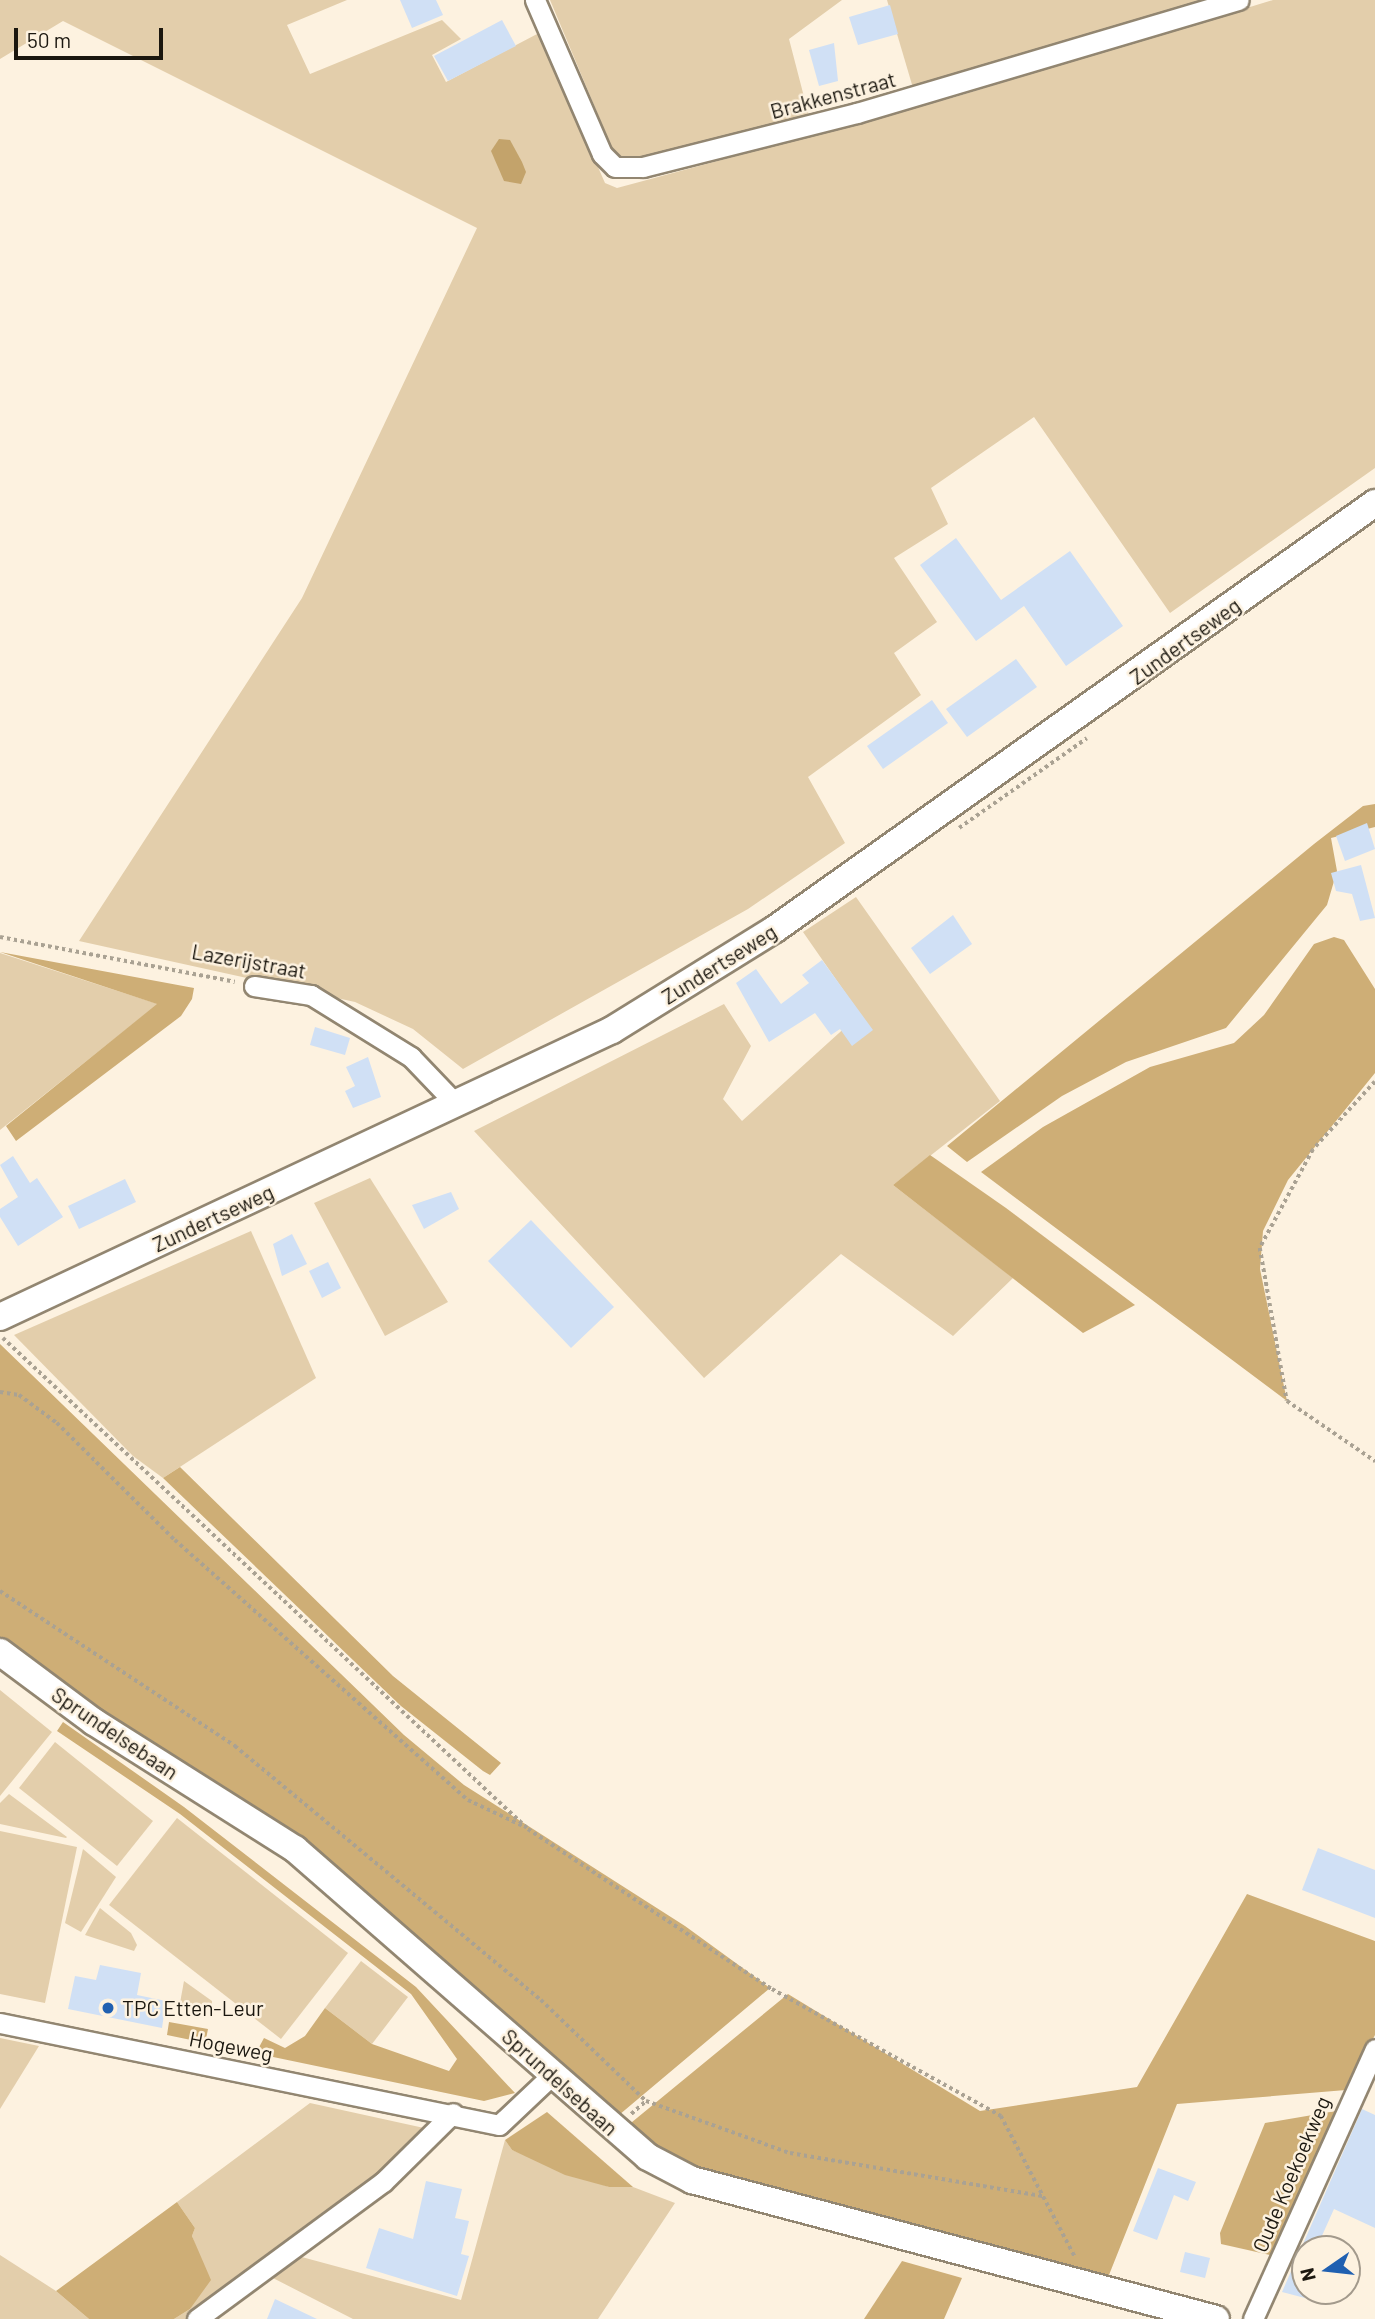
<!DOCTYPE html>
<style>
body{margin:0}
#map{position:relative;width:1375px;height:2319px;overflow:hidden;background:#fdf2e0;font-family:Barlow,sans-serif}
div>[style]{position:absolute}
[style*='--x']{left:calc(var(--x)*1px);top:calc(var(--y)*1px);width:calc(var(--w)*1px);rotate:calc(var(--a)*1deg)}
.green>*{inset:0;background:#e3ceab}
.forest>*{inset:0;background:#ceae76}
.water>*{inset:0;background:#c3a36b}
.building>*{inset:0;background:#d0e0f5}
.path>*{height:3.5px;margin-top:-1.75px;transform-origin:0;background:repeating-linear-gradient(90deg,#aaa293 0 3.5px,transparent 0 7px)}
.roads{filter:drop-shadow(2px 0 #928671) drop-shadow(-2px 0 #928671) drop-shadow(0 2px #928671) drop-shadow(0 -2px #928671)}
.street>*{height:19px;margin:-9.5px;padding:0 9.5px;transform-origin:9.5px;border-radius:9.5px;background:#fff}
.secondary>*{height:26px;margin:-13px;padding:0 13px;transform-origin:13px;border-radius:13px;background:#fff}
.dots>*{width:19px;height:19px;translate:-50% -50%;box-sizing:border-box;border:4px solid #fdf2e0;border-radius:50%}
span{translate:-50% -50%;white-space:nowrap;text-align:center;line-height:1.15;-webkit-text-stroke:5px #fdf2e0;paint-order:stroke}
.street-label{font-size:21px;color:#1b170f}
.poi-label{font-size:21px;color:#1b170f}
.left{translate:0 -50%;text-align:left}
.north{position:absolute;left:1291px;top:2235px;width:70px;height:70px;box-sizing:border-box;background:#fdf2e0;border:2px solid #a39a8c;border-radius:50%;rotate:256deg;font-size:19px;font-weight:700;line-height:28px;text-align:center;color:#1b170f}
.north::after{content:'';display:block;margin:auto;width:24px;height:32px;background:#2060b1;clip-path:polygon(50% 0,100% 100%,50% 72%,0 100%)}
.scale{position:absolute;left:14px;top:28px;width:149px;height:32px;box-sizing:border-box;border:4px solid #1b170f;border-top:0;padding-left:9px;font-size:21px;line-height:24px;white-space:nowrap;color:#1b170f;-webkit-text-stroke:5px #fdf2e0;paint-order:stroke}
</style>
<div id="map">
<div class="green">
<div style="clip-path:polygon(0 0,347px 0,287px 25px,310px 74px,442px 20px,461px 39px,432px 55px,446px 82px,539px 33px,605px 183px,617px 188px,955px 97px,1273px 0,1375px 0,1375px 468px,1170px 613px,1034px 417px,931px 488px,948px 524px,894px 558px,937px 622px,894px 653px,921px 695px,808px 777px,845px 843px,748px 909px,463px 1069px,413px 1029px,355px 1002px,79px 941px,302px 598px,477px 228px,63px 21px,0 59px)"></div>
<div style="clip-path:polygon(550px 0,842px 0,789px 39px,809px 116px,624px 165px,617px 160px)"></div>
<div style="clip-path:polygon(887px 0,1203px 0,913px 88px)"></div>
<div style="clip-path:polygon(856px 897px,1000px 1101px,893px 1185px,1013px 1278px,953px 1336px,841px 1254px,704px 1378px,474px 1131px,724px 1004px,751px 1046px,723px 1099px,742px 1121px,860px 1014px,803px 932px)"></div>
<div style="clip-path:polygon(0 953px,158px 1004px,0 1130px)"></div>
<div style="clip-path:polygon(370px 1178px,448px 1302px,385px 1336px,314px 1203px)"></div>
<div style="clip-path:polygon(251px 1231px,316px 1378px,163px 1478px,133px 1456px,14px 1335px)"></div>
<div style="clip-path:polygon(0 1690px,52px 1732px,0 1796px)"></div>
<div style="clip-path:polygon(55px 1742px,153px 1821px,117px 1866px,19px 1788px)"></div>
<div style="clip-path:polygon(9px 1794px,67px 1837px,66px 1838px,0 1824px,0 1803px)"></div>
<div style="clip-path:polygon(177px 1818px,348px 1953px,281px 2039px,109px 1905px)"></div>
<div style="clip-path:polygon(0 1831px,77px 1847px,45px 2003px,0 1994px)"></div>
<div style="clip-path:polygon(83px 1849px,116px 1877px,81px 1932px,65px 1923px)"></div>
<div style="clip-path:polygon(100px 1908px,131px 1933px,137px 1945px,134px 1951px,85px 1935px)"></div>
<div style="clip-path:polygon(361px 1961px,408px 1997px,372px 2044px,325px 2008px)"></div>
<div style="clip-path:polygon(184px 1981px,212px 2001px,212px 2011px,180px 2003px)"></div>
<div style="clip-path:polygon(0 2038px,39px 2046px,0 2109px)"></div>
<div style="clip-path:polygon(310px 2103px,424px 2128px,384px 2172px,189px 2319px,174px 2319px,190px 2309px,205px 2272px,192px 2236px,195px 2228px,177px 2202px)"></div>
<div style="clip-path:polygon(505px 2140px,512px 2150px,609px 2187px,633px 2187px,675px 2203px,598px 2319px,353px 2319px,271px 2277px,298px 2256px,461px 2300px)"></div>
<div style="clip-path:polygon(0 2255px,56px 2291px,89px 2319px,0 2319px)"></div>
</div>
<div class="forest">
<div style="clip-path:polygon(1375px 804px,1375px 827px,1331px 838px,1337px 871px,1327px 905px,1226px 1028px,1126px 1062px,1062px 1096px,967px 1162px,947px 1146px,1314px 844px,1363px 806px)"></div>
<div style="clip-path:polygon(1334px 937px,1344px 940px,1375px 989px,1375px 1073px,1288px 1180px,1263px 1231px,1260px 1269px,1287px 1401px,981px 1172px,1043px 1127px,1150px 1067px,1234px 1043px,1264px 1015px,1314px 944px)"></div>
<div style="clip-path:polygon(0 952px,194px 988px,192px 999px,181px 1016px,16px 1141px,6px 1126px,157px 1004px)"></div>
<div style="clip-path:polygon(930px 1155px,1006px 1208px,1135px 1305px,1083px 1333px,893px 1185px)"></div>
<div style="clip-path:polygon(0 1344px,404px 1735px,464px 1785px,685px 1926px,770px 1988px,619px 2115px,473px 1996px,0 1641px)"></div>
<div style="clip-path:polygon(180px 1467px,393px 1676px,501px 1763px,490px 1775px,483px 1771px,401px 1706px,163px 1478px)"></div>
<div style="clip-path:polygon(63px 1722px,184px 1807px,416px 1987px,515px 2093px,484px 2101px,167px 2035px,169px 2022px,208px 2029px,206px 2039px,257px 2051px,264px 2038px,285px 2048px,305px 2036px,325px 2008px,372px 2044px,449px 2071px,457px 2059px,411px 1994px,180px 1814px,57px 1731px)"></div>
<div style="clip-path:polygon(1247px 1894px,1375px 1941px,1375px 2035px,1346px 2090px,1177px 2104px,1107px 2280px,698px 2175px,626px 2127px,788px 1994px,980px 2111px,1137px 2087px)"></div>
<div style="clip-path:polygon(1336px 2111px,1270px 2255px,1221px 2244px,1220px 2233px,1265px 2123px)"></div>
<div style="clip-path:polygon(547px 2112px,633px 2187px,609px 2187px,565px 2175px,512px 2150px,505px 2140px)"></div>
<div style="clip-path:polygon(177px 2202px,195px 2228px,192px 2236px,211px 2280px,190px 2309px,174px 2319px,89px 2319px,56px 2291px)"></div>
<div style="clip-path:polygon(902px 2261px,962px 2278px,944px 2319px,864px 2319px)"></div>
</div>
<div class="water">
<div style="clip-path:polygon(499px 139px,510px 140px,522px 162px,526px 172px,521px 184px,504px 181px,491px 151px)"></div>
</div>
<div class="building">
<div style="clip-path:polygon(400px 0,436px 0,443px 15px,412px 28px)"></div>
<div style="clip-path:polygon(890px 5px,898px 34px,858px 45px,849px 17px)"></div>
<div style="clip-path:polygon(502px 20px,516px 46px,448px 81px,434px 56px)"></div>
<div style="clip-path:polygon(834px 43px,838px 81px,819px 86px,809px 50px)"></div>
<div style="clip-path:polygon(956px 538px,1001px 600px,1070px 551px,1123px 626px,1066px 666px,1024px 606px,976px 641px,920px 565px)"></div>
<div style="clip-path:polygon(1016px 659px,1037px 687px,967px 737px,946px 709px)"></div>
<div style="clip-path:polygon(932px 700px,948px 723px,883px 769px,867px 746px)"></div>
<div style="clip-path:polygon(1367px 823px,1375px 849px,1345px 861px,1336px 836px)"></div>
<div style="clip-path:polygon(1361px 865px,1375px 918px,1360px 921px,1352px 894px,1336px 891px,1331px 873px)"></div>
<div style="clip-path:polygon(953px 915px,972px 944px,930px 974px,911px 948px)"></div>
<div style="clip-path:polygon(822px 960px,873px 1030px,852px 1046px,840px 1029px,831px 1035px,815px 1013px,769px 1042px,736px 983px,756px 969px,781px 1004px,809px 983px,802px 975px)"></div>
<div style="clip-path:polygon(315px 1027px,350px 1038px,345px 1055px,310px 1045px)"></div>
<div style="clip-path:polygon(368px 1057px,381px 1097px,353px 1108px,345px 1091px,355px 1086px,346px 1067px)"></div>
<div style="clip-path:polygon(13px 1156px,30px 1183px,37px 1178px,63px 1217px,18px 1246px,0 1217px,0 1209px,18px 1197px,0 1165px)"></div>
<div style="clip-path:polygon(125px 1179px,136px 1202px,79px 1229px,68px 1206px)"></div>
<div style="clip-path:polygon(451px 1192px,459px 1209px,424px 1229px,412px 1205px)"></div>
<div style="clip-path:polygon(531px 1220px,614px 1307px,571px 1348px,488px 1261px)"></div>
<div style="clip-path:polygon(292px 1234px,307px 1264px,282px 1276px,273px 1244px)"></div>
<div style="clip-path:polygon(328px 1262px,341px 1288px,322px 1298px,309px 1271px)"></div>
<div style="clip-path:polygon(1318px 1848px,1375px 1870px,1375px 1918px,1302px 1890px)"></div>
<div style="clip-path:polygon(100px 1965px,141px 1973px,137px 1995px,166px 2001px,162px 2028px,68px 2009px,75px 1976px,96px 1980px)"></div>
<div style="clip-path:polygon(1362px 2109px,1375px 2115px,1375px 2228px,1334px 2209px,1316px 2249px,1305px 2249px,1305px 2298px,1282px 2292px)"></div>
<div style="clip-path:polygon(1158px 2168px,1196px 2182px,1188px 2201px,1174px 2195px,1157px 2240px,1133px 2231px)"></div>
<div style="clip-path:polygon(426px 2181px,462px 2189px,455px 2218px,469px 2221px,461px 2254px,469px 2256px,457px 2296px,366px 2268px,379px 2228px,413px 2239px)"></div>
<div style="clip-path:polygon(1185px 2252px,1210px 2258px,1205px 2278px,1180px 2272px)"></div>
<div style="clip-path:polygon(275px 2299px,317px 2319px,267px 2319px)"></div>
</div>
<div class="path">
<div style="--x:959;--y:828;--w:156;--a:-35.1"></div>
<div style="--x:0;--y:937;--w:239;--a:10.8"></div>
<div style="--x:1375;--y:1082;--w:92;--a:132.4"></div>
<div style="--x:1313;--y:1150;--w:111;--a:118.4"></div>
<div style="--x:1260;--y:1248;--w:155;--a:80"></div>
<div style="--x:1287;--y:1401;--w:107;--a:34.3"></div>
<div style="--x:3;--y:1338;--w:719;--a:43.08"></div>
<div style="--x:528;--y:1829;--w:292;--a:33.3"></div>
<div style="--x:772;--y:1989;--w:262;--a:29"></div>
<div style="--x:1001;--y:2116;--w:159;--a:62.3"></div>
<div style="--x:0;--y:1392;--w:19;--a:9"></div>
<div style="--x:19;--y:1395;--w:47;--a:36.4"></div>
<div style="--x:57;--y:1423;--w:166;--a:44.8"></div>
<div style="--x:175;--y:1540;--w:392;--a:41.6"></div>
<div style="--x:468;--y:1800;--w:63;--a:25.3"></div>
<div style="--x:0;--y:1591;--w:282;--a:33.4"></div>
<div style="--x:235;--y:1746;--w:398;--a:39.7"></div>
<div style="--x:541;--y:2000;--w:146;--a:43.9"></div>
<div style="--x:631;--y:2114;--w:20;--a:-41"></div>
<div style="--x:646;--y:2101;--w:153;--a:19.9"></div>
<div style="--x:790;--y:2153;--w:256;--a:9.7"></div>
</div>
<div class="roads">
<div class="street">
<div style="--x:535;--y:0;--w:168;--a:66.5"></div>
<div style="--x:602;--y:154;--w:18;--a:45"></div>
<div style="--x:615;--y:167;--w:28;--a:0"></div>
<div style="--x:643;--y:167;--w:221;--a:-14.2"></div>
<div style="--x:857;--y:113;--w:398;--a:-16.5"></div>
<div style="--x:254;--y:986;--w:58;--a:9"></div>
<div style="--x:311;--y:995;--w:118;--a:31.8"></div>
<div style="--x:411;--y:1057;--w:64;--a:46.3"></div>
<div style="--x:0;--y:2023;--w:509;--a:11.55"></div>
<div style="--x:499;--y:2125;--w:73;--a:-43.3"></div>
<div style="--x:197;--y:2319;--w:231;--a:-36.4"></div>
<div style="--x:383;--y:2182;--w:98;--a:-44.6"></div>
<div style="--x:1253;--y:2319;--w:296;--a:-65.7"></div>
</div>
<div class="secondary">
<div style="--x:0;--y:1317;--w:676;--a:-25.12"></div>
<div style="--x:612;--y:1030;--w:192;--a:-31.8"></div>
<div style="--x:775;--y:929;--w:736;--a:-35.37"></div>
<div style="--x:0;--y:1652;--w:117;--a:36.7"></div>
<div style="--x:94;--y:1722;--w:238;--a:32.3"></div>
<div style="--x:295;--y:1849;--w:468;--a:41.1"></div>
<div style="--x:648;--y:2157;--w:50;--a:27.6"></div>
<div style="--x:692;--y:2180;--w:542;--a:14.86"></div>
</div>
</div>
<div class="dots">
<div style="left:108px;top:2008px;background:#2060b1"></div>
</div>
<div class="street-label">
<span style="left:833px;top:95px;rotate:-15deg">Brakkenstraat</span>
<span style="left:1185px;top:641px;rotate:-36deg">Zundertseweg</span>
<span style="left:249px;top:961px;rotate:10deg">Lazerijstraat</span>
<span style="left:719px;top:964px;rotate:-32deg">Zundertseweg</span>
<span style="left:213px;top:1218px;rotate:-25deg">Zundertseweg</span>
<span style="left:115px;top:1733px;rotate:34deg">Sprundelsebaan</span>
<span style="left:231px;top:2046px;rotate:11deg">Hogeweg</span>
<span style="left:560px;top:2082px;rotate:42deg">Sprundelsebaan</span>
<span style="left:1291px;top:2174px;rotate:-67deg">Oude Koekoekweg</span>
</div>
<div class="poi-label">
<span class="left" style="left:122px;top:2008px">TPC Etten-Leur</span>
</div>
<div class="north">N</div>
<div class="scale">50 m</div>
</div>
